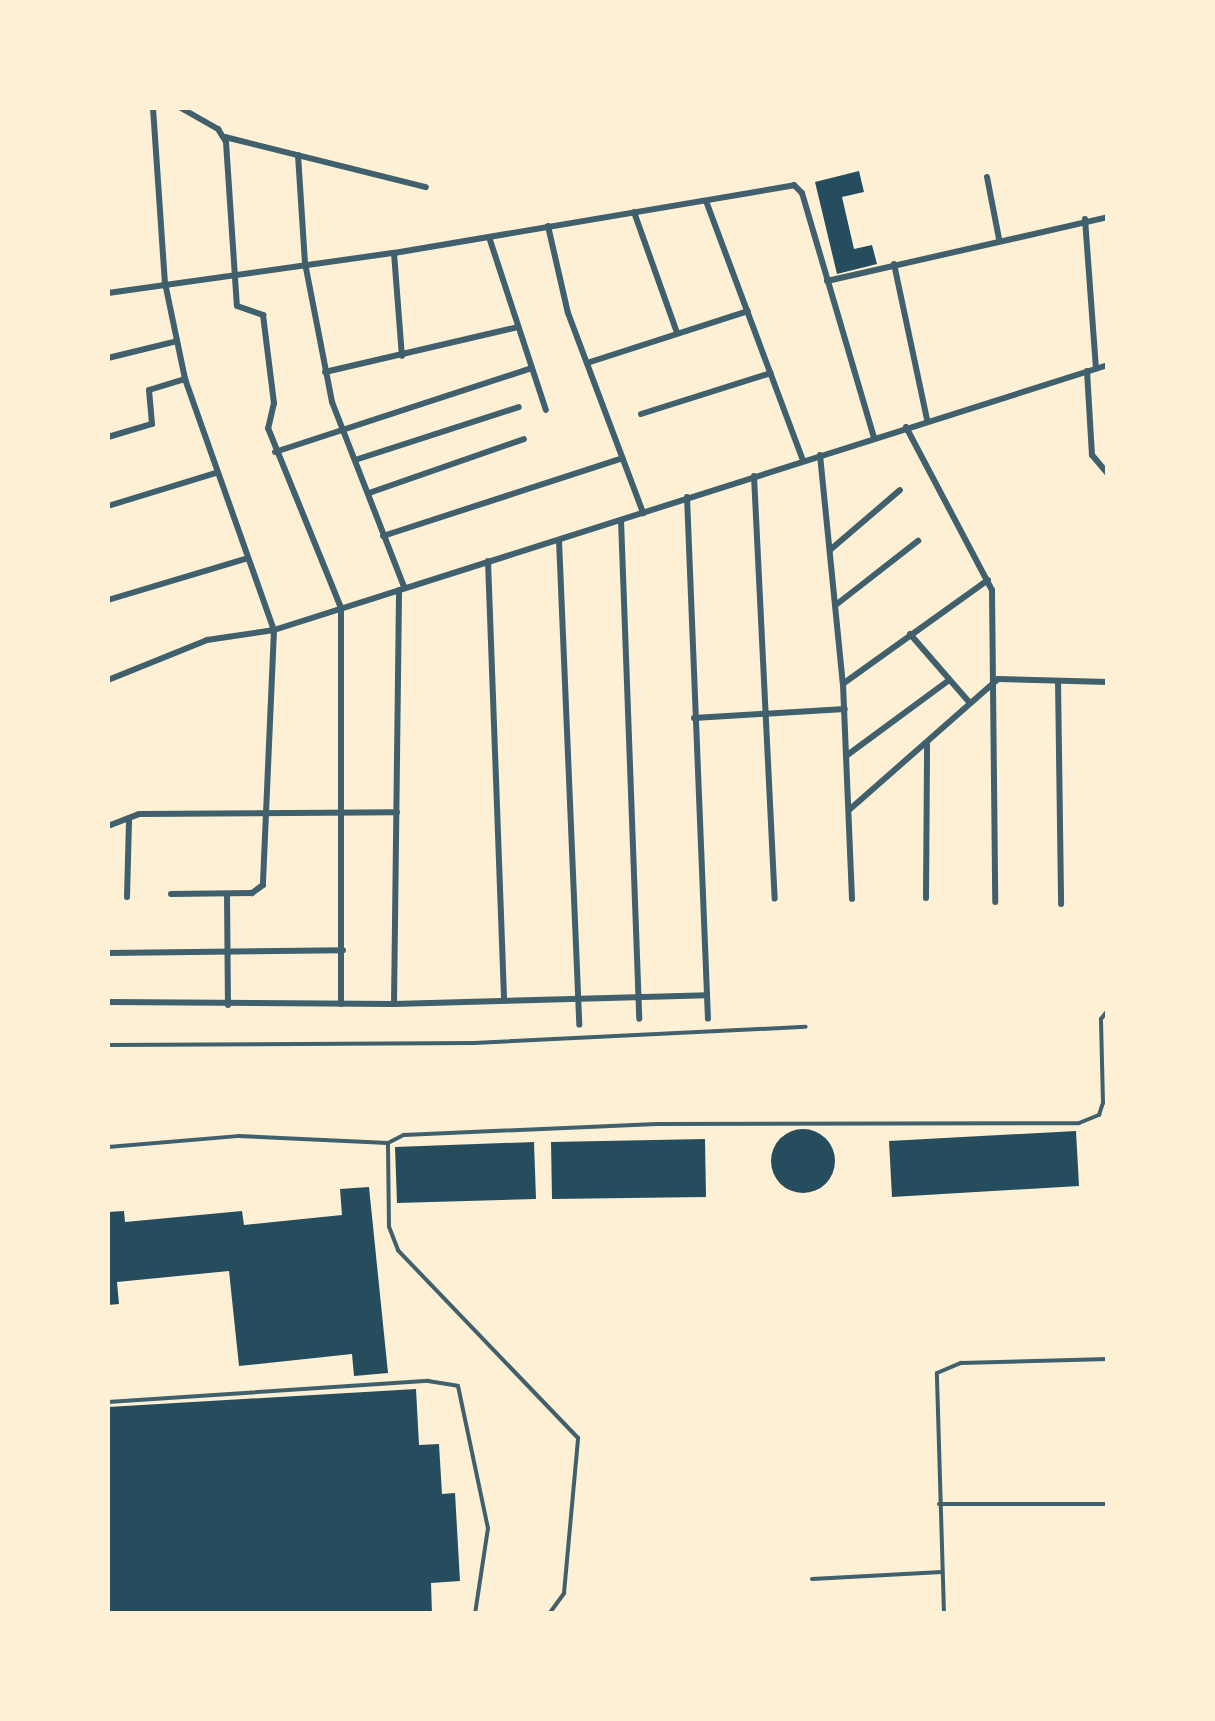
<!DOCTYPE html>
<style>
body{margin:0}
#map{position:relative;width:1215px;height:1721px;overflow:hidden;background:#fdf0d5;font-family:"Noto Serif",serif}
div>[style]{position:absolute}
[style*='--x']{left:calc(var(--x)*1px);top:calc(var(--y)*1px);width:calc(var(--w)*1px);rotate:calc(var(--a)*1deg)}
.building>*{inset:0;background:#264d5e}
.round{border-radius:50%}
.service>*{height:4px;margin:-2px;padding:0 2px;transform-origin:2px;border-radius:2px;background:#3f606c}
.minor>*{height:6px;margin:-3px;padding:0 3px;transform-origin:3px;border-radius:3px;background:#3f606c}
span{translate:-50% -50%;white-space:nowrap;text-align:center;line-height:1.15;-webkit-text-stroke:9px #fdf0d5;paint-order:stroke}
.frame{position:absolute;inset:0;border:110px solid #fdf0d5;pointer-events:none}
</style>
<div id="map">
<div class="building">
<div style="clip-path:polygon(859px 171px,864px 192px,842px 197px,854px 249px,872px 245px,877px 264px,837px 274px,815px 182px)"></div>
<div class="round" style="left:771px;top:1129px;width:64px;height:64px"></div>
<div style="clip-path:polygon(1076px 1131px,1079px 1186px,892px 1197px,889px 1141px)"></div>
<div style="clip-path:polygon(705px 1139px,706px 1197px,552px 1199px,551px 1142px)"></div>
<div style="clip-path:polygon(534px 1142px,536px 1199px,397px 1203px,395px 1147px)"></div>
<div style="clip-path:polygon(369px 1187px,388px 1373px,354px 1376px,352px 1354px,239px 1366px,229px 1271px,117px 1282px,119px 1304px,108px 1305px,108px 1212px,124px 1211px,125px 1222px,242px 1211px,244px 1225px,342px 1215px,340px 1189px)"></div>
<div style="clip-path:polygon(416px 1389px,419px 1445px,439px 1444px,442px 1494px,455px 1493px,460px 1581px,431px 1583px,432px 1614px,108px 1614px,108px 1407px)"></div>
</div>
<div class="service">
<div style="--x:108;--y:1045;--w:366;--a:-0.3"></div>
<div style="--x:474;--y:1043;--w:332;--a:-2.8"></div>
<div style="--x:108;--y:1147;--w:130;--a:-4.8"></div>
<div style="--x:238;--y:1136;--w:150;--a:2.7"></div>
<div style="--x:108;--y:1402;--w:321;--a:-3.8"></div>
<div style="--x:428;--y:1381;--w:30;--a:9"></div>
<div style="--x:458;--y:1386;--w:145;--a:78.1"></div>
<div style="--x:488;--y:1528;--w:87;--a:98.6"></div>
<div style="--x:939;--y:1504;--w:169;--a:0"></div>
<div style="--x:812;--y:1579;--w:130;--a:-3.1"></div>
<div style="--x:549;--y:1614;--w:26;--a:-54"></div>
<div style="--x:564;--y:1593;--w:156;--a:-84.8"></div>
<div style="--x:578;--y:1438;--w:260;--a:-133.8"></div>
<div style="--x:398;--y:1250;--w:25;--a:-111"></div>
<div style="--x:389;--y:1227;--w:84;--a:-90.7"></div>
<div style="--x:388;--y:1143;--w:18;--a:-27"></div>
<div style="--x:404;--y:1135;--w:253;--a:-2.5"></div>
<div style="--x:657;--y:1124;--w:422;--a:-0.1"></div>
<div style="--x:1079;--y:1123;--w:22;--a:-22"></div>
<div style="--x:1099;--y:1115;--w:13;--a:-72"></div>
<div style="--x:1103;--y:1103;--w:84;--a:-91.4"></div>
<div style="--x:1101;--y:1019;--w:11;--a:-52"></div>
<div style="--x:944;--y:1614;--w:241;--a:-91.7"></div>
<div style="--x:937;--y:1373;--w:26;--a:-23"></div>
<div style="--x:961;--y:1363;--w:147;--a:-1.6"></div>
</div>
<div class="minor">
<div style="--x:153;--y:108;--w:175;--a:86.1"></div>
<div style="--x:165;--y:283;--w:98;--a:78.2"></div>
<div style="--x:185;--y:379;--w:266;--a:70.5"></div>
<div style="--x:274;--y:630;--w:255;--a:92.5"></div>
<div style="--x:263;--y:885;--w:14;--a:144"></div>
<div style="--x:252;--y:893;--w:81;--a:179.3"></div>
<div style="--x:181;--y:108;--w:43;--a:29.6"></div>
<div style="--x:218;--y:129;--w:15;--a:58"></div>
<div style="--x:226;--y:142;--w:164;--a:86.2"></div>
<div style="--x:237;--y:306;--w:28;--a:19"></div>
<div style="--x:263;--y:315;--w:89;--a:82.9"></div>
<div style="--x:274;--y:403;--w:26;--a:103"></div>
<div style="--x:268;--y:428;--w:194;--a:67.9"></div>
<div style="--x:341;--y:608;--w:396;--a:90"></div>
<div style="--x:225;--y:137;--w:207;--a:14"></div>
<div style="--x:298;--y:155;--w:108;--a:86.3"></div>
<div style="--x:305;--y:263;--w:142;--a:79"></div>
<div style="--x:332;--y:402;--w:199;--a:68.7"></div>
<div style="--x:987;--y:177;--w:63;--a:79"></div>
<div style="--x:706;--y:201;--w:277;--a:69.5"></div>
<div style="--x:634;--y:212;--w:128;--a:70.4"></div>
<div style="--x:1085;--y:219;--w:150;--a:85.8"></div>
<div style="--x:548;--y:226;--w:89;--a:77.1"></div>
<div style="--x:568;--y:313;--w:214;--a:69.4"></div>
<div style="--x:489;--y:237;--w:182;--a:71.8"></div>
<div style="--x:394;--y:253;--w:103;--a:85.6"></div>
<div style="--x:894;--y:264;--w:158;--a:78"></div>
<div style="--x:827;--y:281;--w:288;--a:-12.8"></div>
<div style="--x:108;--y:293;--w:289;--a:-8"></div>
<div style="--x:394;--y:253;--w:406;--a:-9.6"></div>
<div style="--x:794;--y:185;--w:11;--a:45"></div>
<div style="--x:802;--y:193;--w:255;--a:73.6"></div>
<div style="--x:108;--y:358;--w:71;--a:-13.8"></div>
<div style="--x:587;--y:363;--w:169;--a:-17.9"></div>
<div style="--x:1087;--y:371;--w:84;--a:86.6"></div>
<div style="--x:1092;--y:455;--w:25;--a:50"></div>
<div style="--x:325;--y:372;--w:198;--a:-13.1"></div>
<div style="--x:641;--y:414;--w:136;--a:-17.5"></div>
<div style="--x:906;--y:427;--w:184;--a:62.2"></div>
<div style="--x:992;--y:590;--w:312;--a:89.4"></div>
<div style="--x:108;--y:437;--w:46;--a:-16.5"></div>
<div style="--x:152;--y:424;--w:34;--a:-95"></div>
<div style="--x:149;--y:390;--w:38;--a:-17"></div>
<div style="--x:275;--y:452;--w:270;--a:-18.1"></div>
<div style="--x:820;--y:455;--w:230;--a:84.3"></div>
<div style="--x:843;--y:684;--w:215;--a:87.6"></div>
<div style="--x:355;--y:460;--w:172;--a:-17.9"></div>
<div style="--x:754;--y:476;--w:423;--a:87.2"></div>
<div style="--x:369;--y:493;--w:164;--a:-19.2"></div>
<div style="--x:687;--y:497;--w:522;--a:87.7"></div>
<div style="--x:108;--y:506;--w:113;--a:-17"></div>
<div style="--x:621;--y:520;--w:499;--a:87.9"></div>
<div style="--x:383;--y:536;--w:252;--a:-18"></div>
<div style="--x:559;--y:540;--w:485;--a:87.6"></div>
<div style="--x:830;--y:550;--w:92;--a:-40.6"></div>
<div style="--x:488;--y:561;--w:438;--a:87.9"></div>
<div style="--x:108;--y:600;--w:146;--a:-16.7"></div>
<div style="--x:837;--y:604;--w:103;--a:-37.9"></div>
<div style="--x:910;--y:634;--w:91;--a:49"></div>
<div style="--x:108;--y:680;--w:107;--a:-22"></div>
<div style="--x:207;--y:640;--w:68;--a:-8.5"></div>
<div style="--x:274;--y:630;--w:875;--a:-17.63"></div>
<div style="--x:1058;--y:681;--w:223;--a:89.2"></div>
<div style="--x:844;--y:683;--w:177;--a:-35.6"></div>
<div style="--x:694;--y:718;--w:151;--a:-3.4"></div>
<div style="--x:846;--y:756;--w:128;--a:-36.4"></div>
<div style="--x:849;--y:810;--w:198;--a:-41.3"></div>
<div style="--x:998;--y:679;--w:110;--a:1.6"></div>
<div style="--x:108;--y:826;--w:33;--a:-21"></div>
<div style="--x:139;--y:814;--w:258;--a:-0.4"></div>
<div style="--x:227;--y:894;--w:111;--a:89.5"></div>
<div style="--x:127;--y:897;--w:79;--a:-88.5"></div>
<div style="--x:926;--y:898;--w:153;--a:-89.6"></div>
<div style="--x:108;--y:953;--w:235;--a:-0.7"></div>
<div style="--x:108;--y:1002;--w:286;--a:0.4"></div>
<div style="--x:394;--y:1004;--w:313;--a:-1.6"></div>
<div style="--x:394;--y:1004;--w:414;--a:-89.3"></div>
</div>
<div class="frame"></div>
</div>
